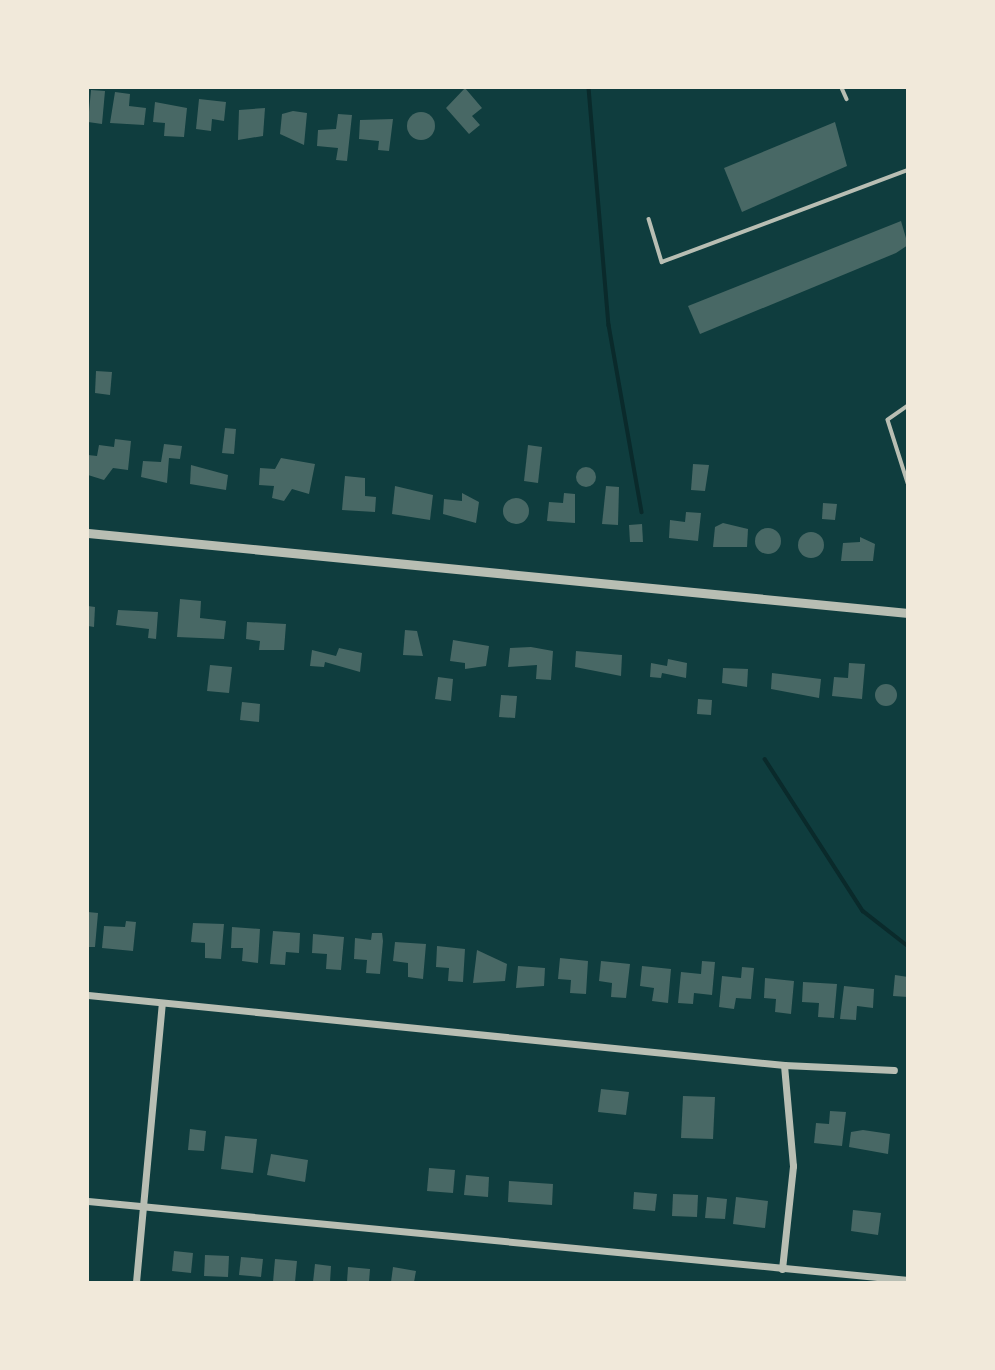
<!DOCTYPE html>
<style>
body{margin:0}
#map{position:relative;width:995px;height:1370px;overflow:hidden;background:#0f3d3e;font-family:Quicksand,sans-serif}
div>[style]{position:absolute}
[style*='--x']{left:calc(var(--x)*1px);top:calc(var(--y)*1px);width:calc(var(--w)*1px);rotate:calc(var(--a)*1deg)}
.stream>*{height:3.5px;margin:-1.75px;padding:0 1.75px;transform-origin:1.75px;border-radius:1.75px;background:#0a2a2b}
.building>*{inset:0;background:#486865}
.round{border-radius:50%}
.service>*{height:3.5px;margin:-1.75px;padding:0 1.75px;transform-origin:1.75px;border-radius:1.75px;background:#b8beb3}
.minor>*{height:7px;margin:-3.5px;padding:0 3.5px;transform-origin:3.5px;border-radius:3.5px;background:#b8beb3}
.tertiary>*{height:9px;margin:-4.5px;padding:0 4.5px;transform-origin:4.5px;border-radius:4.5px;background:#b8beb3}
span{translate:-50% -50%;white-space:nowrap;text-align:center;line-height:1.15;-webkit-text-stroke:7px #f1e9da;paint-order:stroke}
.frame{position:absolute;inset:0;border:89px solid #f1e9da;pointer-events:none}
</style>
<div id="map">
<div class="stream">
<div style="--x:589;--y:88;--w:238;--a:85.2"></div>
<div style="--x:609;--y:325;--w:190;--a:80"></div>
<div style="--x:765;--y:759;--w:181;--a:57.2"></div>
<div style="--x:863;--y:911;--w:57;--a:37.9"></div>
</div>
<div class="building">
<div style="clip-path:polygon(465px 88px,482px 108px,472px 116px,480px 125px,469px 134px,446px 108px)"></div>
<div style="clip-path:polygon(91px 90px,105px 91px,102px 124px,88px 122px)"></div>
<div style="clip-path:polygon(115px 92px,130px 94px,129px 106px,146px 108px,144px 125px,110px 123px)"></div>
<div style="clip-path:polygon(199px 99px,226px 102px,224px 121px,212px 119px,211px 131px,196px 129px)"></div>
<div style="clip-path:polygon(155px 102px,187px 108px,184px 137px,164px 136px,165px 123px,153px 122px)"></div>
<div style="clip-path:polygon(265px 108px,263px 136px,238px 140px,239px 110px)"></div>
<div style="clip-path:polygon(293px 111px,307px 113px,304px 145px,280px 134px,282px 114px)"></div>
<div class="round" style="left:407px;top:112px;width:28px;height:28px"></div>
<div style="clip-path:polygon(338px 114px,352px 115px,347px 161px,336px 160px,338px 148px,317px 146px,318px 130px,336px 129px)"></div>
<div style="clip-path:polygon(393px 119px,389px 151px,378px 150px,379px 141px,359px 139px,360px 120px)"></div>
<div style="clip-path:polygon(835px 122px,847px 166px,742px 212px,724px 168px)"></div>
<div style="clip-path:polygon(901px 221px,908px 245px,896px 253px,700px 334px,688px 306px)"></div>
<div style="clip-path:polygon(96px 371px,112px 372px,110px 395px,95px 393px)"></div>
<div style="clip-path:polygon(225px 428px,236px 429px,234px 454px,222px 453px)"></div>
<div style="clip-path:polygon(115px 439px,131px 441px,128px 470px,113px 468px,104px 480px,88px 475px,88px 455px,97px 456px,99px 445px,114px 447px)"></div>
<div style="clip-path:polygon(164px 444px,182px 446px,180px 459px,169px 458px,167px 483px,141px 477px,143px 461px,161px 462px)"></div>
<div style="clip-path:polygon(528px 445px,542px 447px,538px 483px,524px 481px)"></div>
<div style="clip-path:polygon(281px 458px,315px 464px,309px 494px,292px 489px,284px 501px,272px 498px,274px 486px,259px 485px,260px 468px,275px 469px)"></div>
<div style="clip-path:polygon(693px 464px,709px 465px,705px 491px,691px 490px)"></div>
<div style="clip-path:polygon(191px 465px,228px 475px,226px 490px,190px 484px)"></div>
<div class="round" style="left:576px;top:467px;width:20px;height:20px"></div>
<div style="clip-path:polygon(345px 476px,365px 478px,365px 496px,376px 497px,375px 512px,342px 510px)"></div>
<div style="clip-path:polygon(395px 486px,433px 495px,430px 520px,392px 514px)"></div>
<div style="clip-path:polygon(606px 486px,619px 487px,618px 525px,602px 524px)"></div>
<div style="clip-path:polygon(462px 493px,479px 502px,476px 523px,443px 514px,444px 499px,462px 501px)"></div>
<div style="clip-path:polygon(564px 493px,575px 494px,575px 523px,547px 521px,549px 502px,563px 503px)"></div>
<div class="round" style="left:503px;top:498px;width:26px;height:26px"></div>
<div style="clip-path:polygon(823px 503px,837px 504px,835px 520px,822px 519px)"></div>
<div style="clip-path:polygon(686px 512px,701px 513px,698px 541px,669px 538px,670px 520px,685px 522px)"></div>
<div style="clip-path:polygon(723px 523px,748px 529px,747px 547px,713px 547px,715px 527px)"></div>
<div style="clip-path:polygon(642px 524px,643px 542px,630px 542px,629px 525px)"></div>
<div class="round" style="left:755px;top:528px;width:26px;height:26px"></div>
<div class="round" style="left:798px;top:532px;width:26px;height:26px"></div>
<div style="clip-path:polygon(860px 537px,875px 544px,873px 561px,841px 561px,843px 543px,860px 542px)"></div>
<div style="clip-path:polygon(180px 599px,201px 601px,200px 618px,226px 621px,224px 639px,177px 637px)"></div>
<div style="clip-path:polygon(88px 606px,95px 607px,94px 627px,88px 626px)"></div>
<div style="clip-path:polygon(118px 610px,158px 612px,156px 639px,148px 638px,149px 629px,116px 625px)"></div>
<div style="clip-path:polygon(247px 622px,286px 624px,284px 650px,259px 650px,260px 641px,246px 639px)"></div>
<div style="clip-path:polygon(405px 630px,417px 631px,423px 656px,403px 655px)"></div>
<div style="clip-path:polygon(453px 640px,489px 646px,486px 666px,465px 669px,465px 663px,450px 661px)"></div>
<div style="clip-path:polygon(531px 647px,553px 651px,551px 680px,536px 679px,537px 665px,508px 667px,510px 648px)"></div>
<div style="clip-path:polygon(339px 648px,362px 653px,360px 672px,325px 662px,324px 667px,310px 666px,312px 650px,336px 656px)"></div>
<div style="clip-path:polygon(576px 651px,622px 655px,621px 676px,575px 667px)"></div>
<div style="clip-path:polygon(668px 659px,687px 663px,686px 678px,662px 673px,661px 678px,650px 677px,651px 663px,667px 666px)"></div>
<div style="clip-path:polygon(849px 663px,865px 664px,862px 699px,832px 696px,834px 677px,848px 678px)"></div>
<div style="clip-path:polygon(210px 665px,232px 667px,229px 693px,207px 691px)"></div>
<div style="clip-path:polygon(723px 668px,748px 669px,747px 687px,722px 683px)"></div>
<div style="clip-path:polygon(772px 673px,821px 679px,819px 698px,771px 689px)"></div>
<div style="clip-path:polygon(438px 677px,453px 679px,451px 701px,435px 699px)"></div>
<div class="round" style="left:875px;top:684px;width:22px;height:22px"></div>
<div style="clip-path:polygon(501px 695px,517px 696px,515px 718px,499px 717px)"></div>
<div style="clip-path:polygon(698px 699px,712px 700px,711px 715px,697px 714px)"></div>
<div style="clip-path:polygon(242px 702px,260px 704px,259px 722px,240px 720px)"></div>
<div style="clip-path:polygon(88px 912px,98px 913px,95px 947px,88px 947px)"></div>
<div style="clip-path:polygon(126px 921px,136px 922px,133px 951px,102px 948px,104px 926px,125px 927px)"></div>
<div style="clip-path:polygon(193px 923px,224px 924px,221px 959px,205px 958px,205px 943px,191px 942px)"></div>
<div style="clip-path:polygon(232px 927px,260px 929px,258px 963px,242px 961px,243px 948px,231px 948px)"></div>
<div style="clip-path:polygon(273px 931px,300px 933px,299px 953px,286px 952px,285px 965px,270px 964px)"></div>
<div style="clip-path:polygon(372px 933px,382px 933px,383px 941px,380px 974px,366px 973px,367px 960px,354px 959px,355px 938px,371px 940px)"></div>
<div style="clip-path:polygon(313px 934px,344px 937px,341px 970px,326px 969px,327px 954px,312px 953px)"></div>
<div style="clip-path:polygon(395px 942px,426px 944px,423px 979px,408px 977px,408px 963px,393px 961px)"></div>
<div style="clip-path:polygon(437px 946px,465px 949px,463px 982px,448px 981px,449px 968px,436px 967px)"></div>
<div style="clip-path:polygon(477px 950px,507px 964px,505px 981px,473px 983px)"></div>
<div style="clip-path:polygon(560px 958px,588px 961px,586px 994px,570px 993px,571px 980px,558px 979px)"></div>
<div style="clip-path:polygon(601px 961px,630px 964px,626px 998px,611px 997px,612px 983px,599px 981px)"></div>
<div style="clip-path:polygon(702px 961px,715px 962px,712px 995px,694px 993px,693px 1004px,678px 1003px,681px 972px,701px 974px)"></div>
<div style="clip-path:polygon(518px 966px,545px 968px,544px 986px,516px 988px)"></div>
<div style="clip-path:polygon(642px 966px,671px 969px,668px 1003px,652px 1001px,654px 988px,640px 986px)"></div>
<div style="clip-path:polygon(742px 967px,754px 968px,751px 999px,736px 998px,734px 1009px,719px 1007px,722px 976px,741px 978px)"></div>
<div style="clip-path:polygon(895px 975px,908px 977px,908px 997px,893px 996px)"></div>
<div style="clip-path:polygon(765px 978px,794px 981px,791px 1014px,775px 1012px,776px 999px,764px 998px)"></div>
<div style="clip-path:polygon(803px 982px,837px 984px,834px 1018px,818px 1017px,819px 1003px,802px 1002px)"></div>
<div style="clip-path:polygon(844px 986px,874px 989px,873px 1008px,857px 1006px,856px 1020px,840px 1019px)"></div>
<div style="clip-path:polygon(601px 1089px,629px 1092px,626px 1115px,598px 1112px)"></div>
<div style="clip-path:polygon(683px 1096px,715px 1097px,713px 1139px,681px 1138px)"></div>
<div style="clip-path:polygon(830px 1111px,846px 1112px,842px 1146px,814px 1143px,816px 1123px,829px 1124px)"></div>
<div style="clip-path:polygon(190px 1129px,206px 1131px,204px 1151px,188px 1150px)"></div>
<div style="clip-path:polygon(863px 1130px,890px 1134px,888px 1154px,849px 1147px,851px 1132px)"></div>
<div style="clip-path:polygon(225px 1136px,257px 1139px,253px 1173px,221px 1169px)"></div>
<div style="clip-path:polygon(271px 1154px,308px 1160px,305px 1182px,267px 1175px)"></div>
<div style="clip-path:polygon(429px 1168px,455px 1170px,453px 1193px,427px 1191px)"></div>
<div style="clip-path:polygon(466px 1175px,489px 1177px,488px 1197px,464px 1195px)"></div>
<div style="clip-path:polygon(509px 1181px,553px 1184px,552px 1205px,508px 1202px)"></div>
<div style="clip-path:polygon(634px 1192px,657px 1194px,655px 1211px,633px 1209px)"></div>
<div style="clip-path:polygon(673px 1194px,698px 1195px,697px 1217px,672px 1216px)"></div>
<div style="clip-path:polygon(707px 1197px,727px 1199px,725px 1219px,705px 1218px)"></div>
<div style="clip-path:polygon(736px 1197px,768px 1201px,765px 1228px,733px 1224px)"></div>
<div style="clip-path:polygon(853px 1210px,881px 1213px,878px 1235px,851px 1231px)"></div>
<div style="clip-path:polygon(174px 1251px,193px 1253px,191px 1273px,172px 1271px)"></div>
<div style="clip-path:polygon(205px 1255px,229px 1256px,228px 1277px,204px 1276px)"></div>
<div style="clip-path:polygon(241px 1257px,263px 1259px,261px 1277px,239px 1275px)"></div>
<div style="clip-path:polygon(275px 1259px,297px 1261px,295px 1282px,273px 1282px)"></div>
<div style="clip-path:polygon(315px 1264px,331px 1266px,330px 1282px,313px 1282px)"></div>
<div style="clip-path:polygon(348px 1267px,370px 1269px,369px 1282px,347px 1282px)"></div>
<div style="clip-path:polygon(393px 1267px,416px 1271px,414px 1282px,391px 1282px)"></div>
</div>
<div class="service">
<div style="--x:842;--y:88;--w:12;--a:66"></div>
<div style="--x:649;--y:219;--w:45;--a:73.2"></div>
<div style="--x:662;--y:262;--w:263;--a:-20.5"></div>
<div style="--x:908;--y:406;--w:24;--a:145"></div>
<div style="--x:888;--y:420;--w:66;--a:72.4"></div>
</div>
<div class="minor">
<div style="--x:88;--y:995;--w:700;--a:5.74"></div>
<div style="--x:784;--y:1065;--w:110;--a:2.6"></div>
<div style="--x:88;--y:1201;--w:824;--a:5.5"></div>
<div style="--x:782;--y:1269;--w:104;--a:-83.9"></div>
<div style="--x:793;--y:1166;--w:101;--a:-95.1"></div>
<div style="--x:136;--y:1282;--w:280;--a:-84.7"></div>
</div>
<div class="tertiary">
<div style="--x:88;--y:533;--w:824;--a:5.57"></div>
</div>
<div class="frame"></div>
</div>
